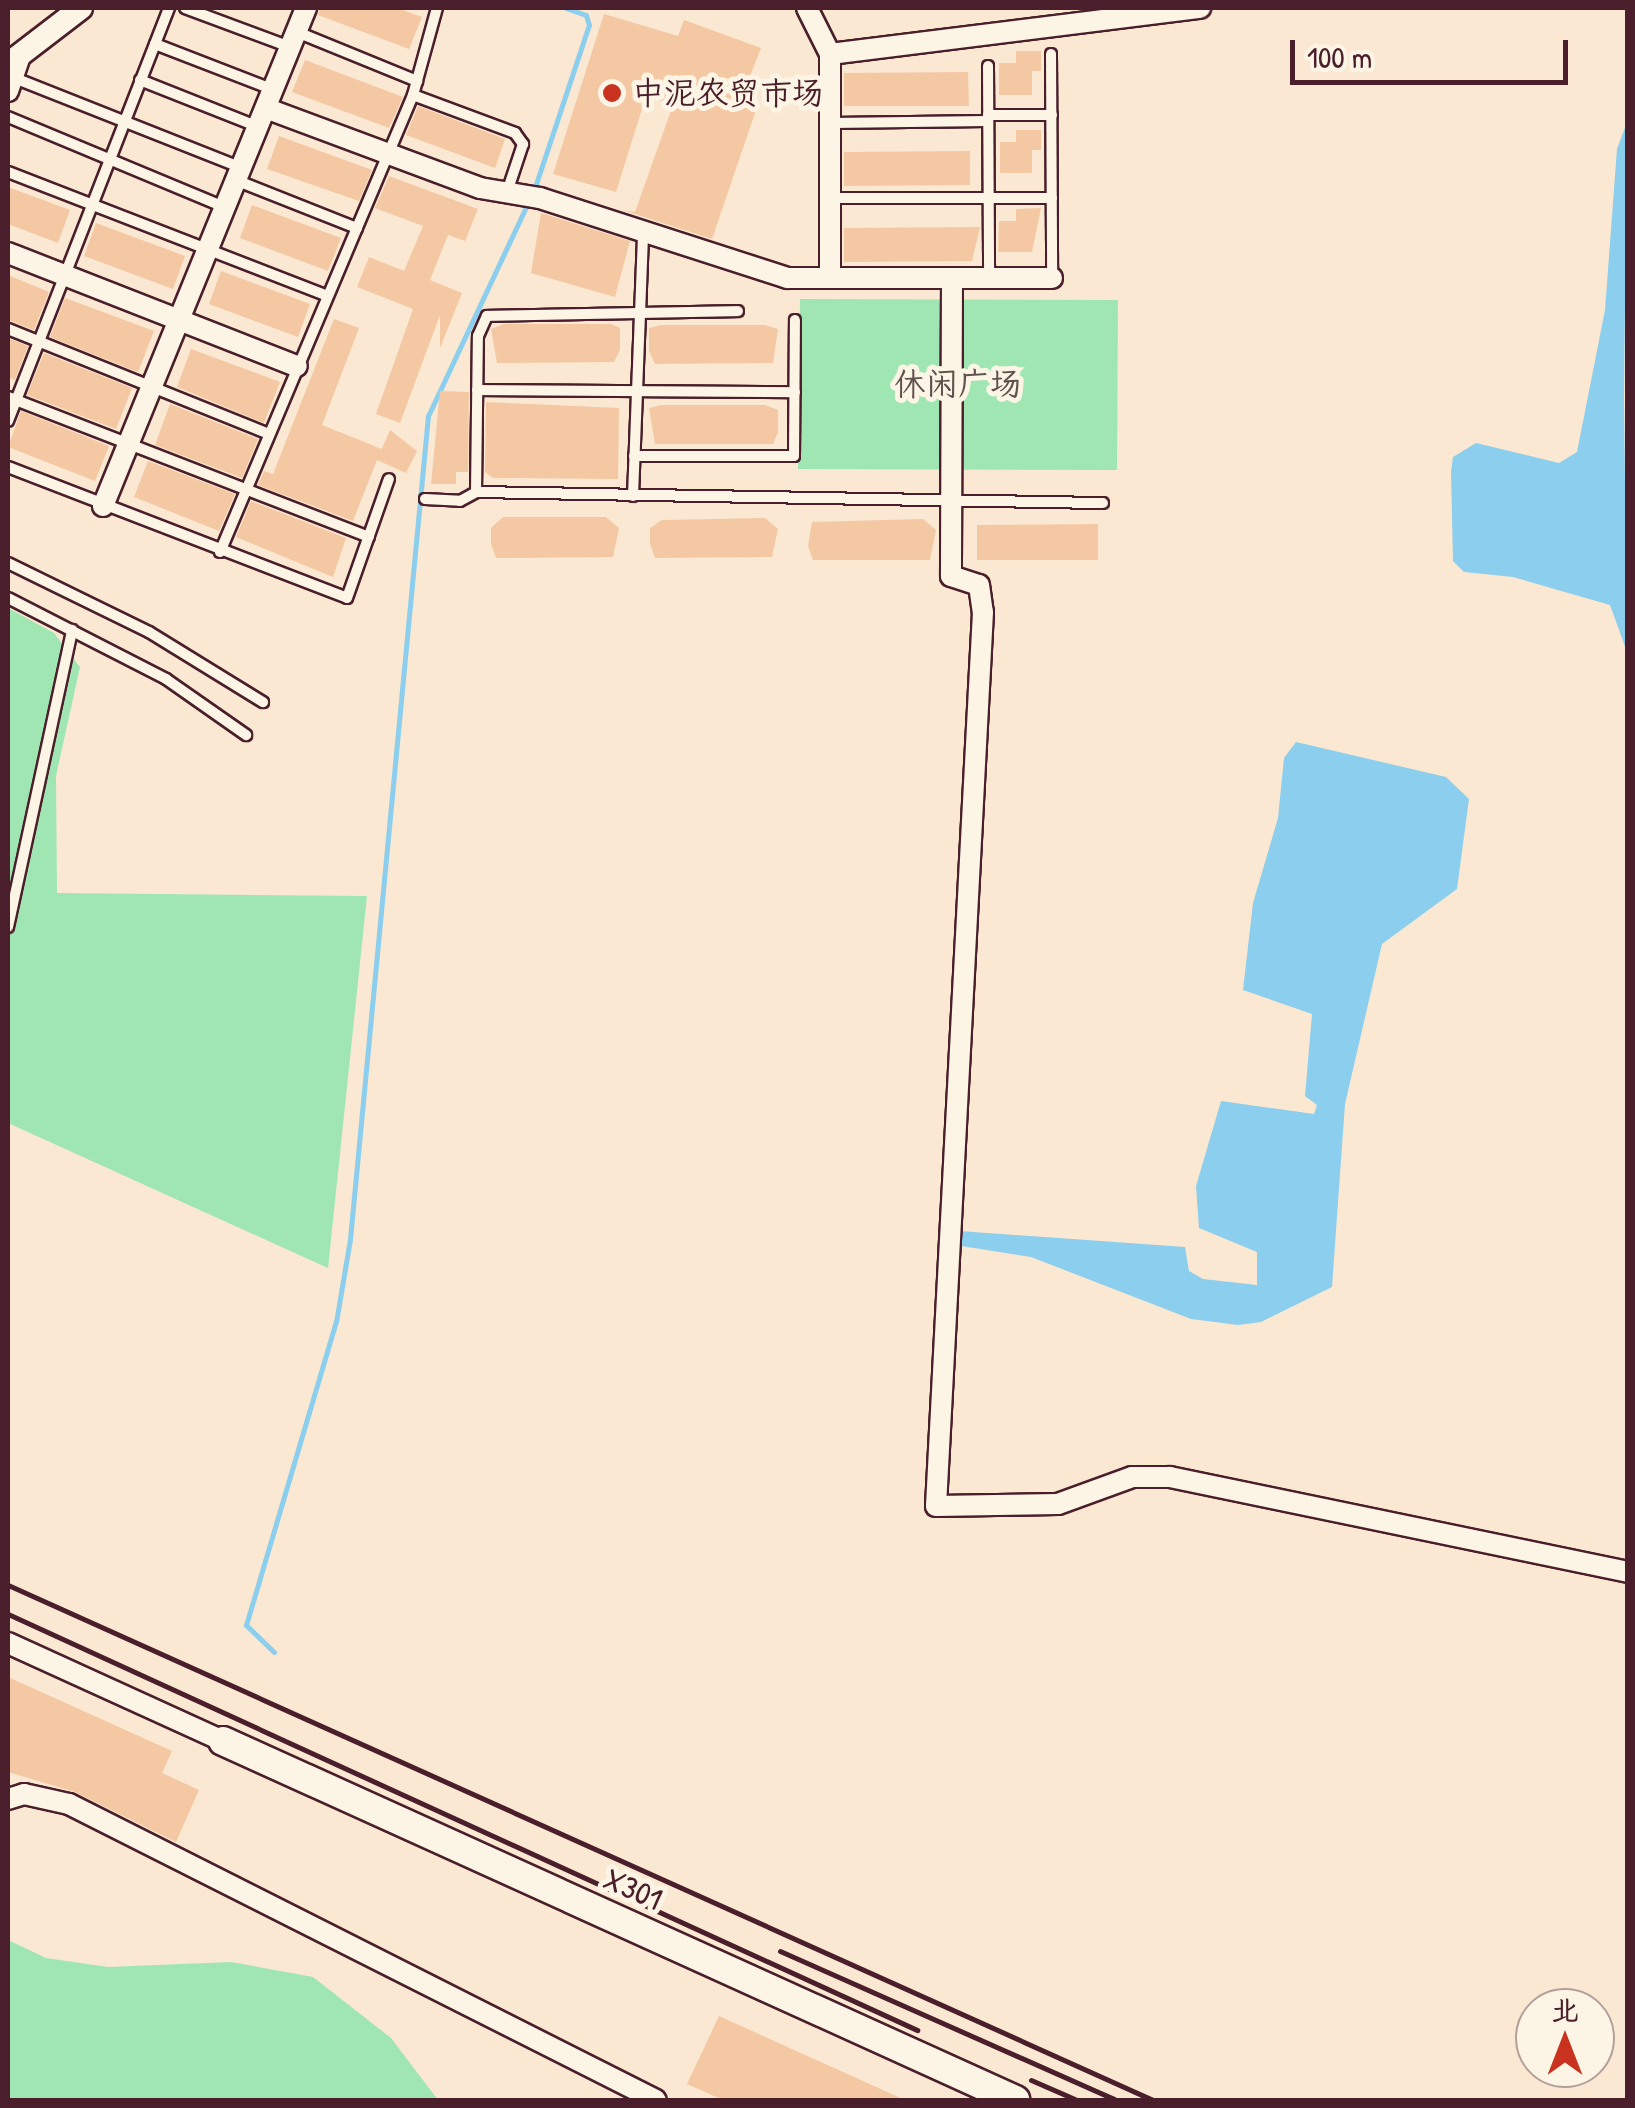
<!DOCTYPE html>
<meta charset="utf-8">
<style>
body{margin:0}
#map{position:relative;width:1635px;height:2108px;overflow:hidden;background:#fae8d2;font-family:"Patrick Hand","LXGW WenKai TC",sans-serif}
div>[style]{position:absolute}
[style*='--x']{left:calc(var(--x)*1px);top:calc(var(--y)*1px);width:calc(var(--w)*1px);rotate:calc(var(--a)*1deg)}
.green>*{inset:0;background:#9fe6b3}
.water>*{inset:0;background:#8cceed}
.stream>*{height:5px;margin:-2.5px;padding:0 2.5px;transform-origin:2.5px;border-radius:2.5px;background:#8cceed}
.building>*{inset:0;background:#f5c8a4}
.roads{filter:drop-shadow(2px 0 #4a1f2b) drop-shadow(-2px 0 #4a1f2b) drop-shadow(0 2px #4a1f2b) drop-shadow(0 -2px #4a1f2b)}
.service>*{height:10px;margin:-5px;padding:0 5px;transform-origin:5px;border-radius:5px;background:#fcf5e5}
.minor>*{height:20px;margin:-10px;padding:0 10px;transform-origin:10px;border-radius:10px;background:#fcf5e5}
.tertiary>*{height:22px;margin:-11px;padding:0 11px;transform-origin:11px;border-radius:11px;background:#fcf5e5}
.secondary>*{height:28px;margin:-14px;padding:0 14px;transform-origin:14px;border-radius:14px;background:#fcf5e5}
.rail>*{height:5px;margin:-2.5px;padding:0 2.5px;transform-origin:2.5px;border-radius:2.5px;background:#4a1f2b}
.dots>*{width:28px;height:28px;translate:-50% -50%;box-sizing:border-box;border:5px solid #fcf5e5;border-radius:50%}
span{translate:-50% -50%;white-space:nowrap;text-align:center;line-height:1.15;-webkit-text-stroke:10px #fcf5e5;paint-order:stroke}
.poi-label{font-size:32px;color:#4a1f2b}
.left{translate:0 -50%;text-align:left}
.park-label{font-size:32px;color:#5f514d}
.street-label{font-size:32px;color:#4a1f2b}
.frame{position:absolute;inset:0;border:10px solid #4a1f2b;pointer-events:none}
.north{position:absolute;left:1515px;top:1988px;width:100px;height:100px;box-sizing:border-box;background:#fcf5e5;border:2px solid #b59f9b;border-radius:50%;rotate:0deg;font-size:28px;font-weight:700;line-height:40px;text-align:center;color:#4a1f2b}
.north::after{content:'';display:block;margin:auto;width:35px;height:45px;background:#c8321e;clip-path:polygon(50% 0,100% 100%,50% 72%,0 100%)}
.scale{position:absolute;left:1290px;top:40px;width:278px;height:45px;box-sizing:border-box;border:5px solid #4a1f2b;border-top:0;padding-left:12px;font-size:30px;line-height:35px;white-space:nowrap;color:#4a1f2b;-webkit-text-stroke:8px #fcf5e5;paint-order:stroke}
</style>
<div id="map">
<div class="green">
<div style="clip-path:polygon(800px 299px,1118px 300px,1117px 470px,798px 469px)"></div>
<div style="clip-path:polygon(8px 608px,54px 633px,80px 667px,56px 776px,57px 893px,367px 896px,328px 1268px,8px 1123px)"></div>
<div style="clip-path:polygon(8px 1940px,46px 1958px,108px 1967px,231px 1962px,313px 1977px,391px 2038px,438px 2100px,8px 2100px)"></div>
</div>
<div class="water">
<div style="clip-path:polygon(1627px 122px,1624px 397px,1627px 652px,1610px 605px,1513px 577px,1464px 572px,1453px 561px,1451px 472px,1453px 457px,1476px 443px,1559px 463px,1577px 452px,1605px 310px,1617px 149px)"></div>
<div style="clip-path:polygon(1296px 742px,1446px 777px,1469px 799px,1457px 889px,1382px 944px,1345px 1104px,1332px 1287px,1261px 1322px,1238px 1325px,1191px 1319px,1031px 1257px,955px 1245px,959px 1231px,1185px 1247px,1189px 1271px,1203px 1279px,1257px 1285px,1257px 1252px,1199px 1228px,1196px 1186px,1221px 1101px,1314px 1114px,1317px 1105px,1305px 1096px,1312px 1014px,1243px 990px,1253px 903px,1278px 818px,1284px 758px)"></div>
</div>
<div class="stream">
<div style="--x:533;--y:193;--w:177;--a:-71.6"></div>
<div style="--x:589;--y:25;--w:10;--a:-107"></div>
<div style="--x:586;--y:15;--w:21;--a:-161"></div>
<div style="--x:274;--y:1652;--w:39;--a:-136"></div>
<div style="--x:246;--y:1625;--w:316;--a:-73.5"></div>
<div style="--x:336;--y:1322;--w:84;--a:-80.4"></div>
<div style="--x:350;--y:1239;--w:827;--a:-84.59"></div>
<div style="--x:428;--y:416;--w:235;--a:-64.9"></div>
</div>
<div class="building">
<div style="clip-path:polygon(320px 8px,397px 8px,422px 17px,409px 49px,318px 15px)"></div>
<div style="clip-path:polygon(604px 14px,678px 36px,684px 20px,761px 48px,750px 76px,759px 79px,749px 107px,756px 110px,712px 239px,623px 210px,635px 212px,673px 105px,646px 96px,616px 192px,553px 174px)"></div>
<div style="clip-path:polygon(1016px 51px,1041px 51px,1041px 71px,1032px 71px,1032px 95px,999px 95px,999px 63px,1016px 63px)"></div>
<div style="clip-path:polygon(305px 60px,403px 97px,389px 128px,292px 92px)"></div>
<div style="clip-path:polygon(968px 72px,969px 106px,844px 106px,844px 73px)"></div>
<div style="clip-path:polygon(418px 106px,505px 139px,495px 168px,406px 135px)"></div>
<div style="clip-path:polygon(1016px 130px,1041px 130px,1041px 150px,1032px 150px,1032px 173px,1000px 173px,1000px 142px,1016px 142px)"></div>
<div style="clip-path:polygon(279px 136px,372px 170px,359px 201px,267px 169px)"></div>
<div style="clip-path:polygon(970px 151px,970px 185px,844px 186px,844px 152px)"></div>
<div style="clip-path:polygon(389px 176px,478px 209px,465px 241px,448px 235px,430px 280px,462px 293px,440px 348px,440px 315px,400px 423px,376px 414px,413px 309px,357px 287px,369px 257px,404px 271px,423px 226px,375px 208px)"></div>
<div style="clip-path:polygon(8px 187px,70px 210px,58px 243px,8px 224px)"></div>
<div style="clip-path:polygon(252px 205px,341px 238px,328px 271px,240px 238px)"></div>
<div style="clip-path:polygon(1041px 208px,1032px 252px,998px 252px,999px 221px,1016px 221px,1016px 209px)"></div>
<div style="clip-path:polygon(541px 213px,630px 241px,615px 297px,531px 273px)"></div>
<div style="clip-path:polygon(96px 223px,185px 256px,173px 289px,84px 256px)"></div>
<div style="clip-path:polygon(980px 227px,972px 261px,844px 262px,844px 228px)"></div>
<div style="clip-path:polygon(221px 271px,310px 304px,298px 337px,209px 304px)"></div>
<div style="clip-path:polygon(8px 275px,49px 292px,34px 330px,8px 320px)"></div>
<div style="clip-path:polygon(65px 298px,154px 331px,138px 372px,50px 337px)"></div>
<div style="clip-path:polygon(334px 319px,359px 328px,322px 425px,382px 449px,377px 460px,390px 430px,417px 451px,406px 473px,377px 460px,353px 521px,258px 485px,264px 471px,273px 474px)"></div>
<div style="clip-path:polygon(504px 324px,611px 324px,620px 328px,620px 350px,614px 362px,497px 363px,491px 329px)"></div>
<div style="clip-path:polygon(765px 325px,778px 329px,773px 363px,655px 364px,649px 351px,649px 328px,661px 325px)"></div>
<div style="clip-path:polygon(8px 338px,28px 346px,15px 380px,8px 377px)"></div>
<div style="clip-path:polygon(191px 349px,280px 382px,264px 423px,177px 387px)"></div>
<div style="clip-path:polygon(44px 353px,132px 388px,116px 429px,27px 395px)"></div>
<div style="clip-path:polygon(440px 391px,469px 392px,468px 472px,456px 472px,456px 484px,431px 484px)"></div>
<div style="clip-path:polygon(486px 402px,619px 408px,618px 479px,493px 478px,485px 472px)"></div>
<div style="clip-path:polygon(170px 404px,258px 439px,242px 478px,155px 445px)"></div>
<div style="clip-path:polygon(661px 405px,765px 405px,778px 410px,778px 432px,773px 444px,655px 444px,649px 408px)"></div>
<div style="clip-path:polygon(21px 411px,109px 446px,95px 481px,8px 447px)"></div>
<div style="clip-path:polygon(148px 461px,235px 494px,219px 531px,134px 497px)"></div>
<div style="clip-path:polygon(251px 501px,346px 538px,333px 577px,236px 537px)"></div>
<div style="clip-path:polygon(606px 517px,619px 528px,613px 557px,496px 558px,491px 544px,491px 528px,503px 517px)"></div>
<div style="clip-path:polygon(765px 518px,778px 529px,772px 557px,655px 558px,650px 544px,650px 528px,662px 520px)"></div>
<div style="clip-path:polygon(923px 519px,936px 530px,930px 560px,813px 560px,808px 546px,812px 522px)"></div>
<div style="clip-path:polygon(1098px 524px,1098px 560px,977px 560px,977px 525px)"></div>
<div style="clip-path:polygon(8px 1677px,172px 1751px,162px 1773px,199px 1790px,176px 1842px,75px 1792px,8px 1772px)"></div>
<div style="clip-path:polygon(719px 2016px,905px 2100px,723px 2100px,687px 2084px)"></div>
</div>
<div class="roads">
<div class="service">
<div style="--x:185;--y:8;--w:112;--a:20.4"></div>
<div style="--x:297;--y:32;--w:130;--a:22.2"></div>
<div style="--x:155;--y:44;--w:128;--a:21.1"></div>
<div style="--x:1051;--y:54;--w:224;--a:89.7"></div>
<div style="--x:988;--y:66;--w:212;--a:89.7"></div>
<div style="--x:12;--y:77;--w:247;--a:21.6"></div>
<div style="--x:140;--y:80;--w:128;--a:21.6"></div>
<div style="--x:413;--y:95;--w:109;--a:20.4"></div>
<div style="--x:515;--y:133;--w:14;--a:54"></div>
<div style="--x:523;--y:144;--w:47;--a:108.4"></div>
<div style="--x:988;--y:115;--w:64;--a:0"></div>
<div style="--x:8;--y:117;--w:237;--a:22.6"></div>
<div style="--x:832;--y:123;--w:155;--a:-0.7"></div>
<div style="--x:8;--y:172;--w:342;--a:21.2"></div>
<div style="--x:238;--y:181;--w:128;--a:21.6"></div>
<div style="--x:832;--y:198;--w:220;--a:0"></div>
<div style="--x:8;--y:329;--w:281;--a:21.9"></div>
<div style="--x:477;--y:390;--w:318;--a:0.4"></div>
<div style="--x:8;--y:397;--w:387;--a:21.2"></div>
<div style="--x:8;--y:421;--w:443;--a:-68.7"></div>
<div style="--x:634;--y:456;--w:160;--a:0"></div>
<div style="--x:794;--y:456;--w:136;--a:-89.6"></div>
<div style="--x:8;--y:467;--w:363;--a:21.1"></div>
<div style="--x:347;--y:598;--w:126;--a:-70.6"></div>
<div style="--x:476;--y:492;--w:156;--a:-89.3"></div>
<div style="--x:478;--y:336;--w:22;--a:-66"></div>
<div style="--x:487;--y:316;--w:251;--a:-1.1"></div>
<div style="--x:633;--y:496;--w:260;--a:-87.8"></div>
<div style="--x:425;--y:499;--w:35;--a:3"></div>
<div style="--x:460;--y:501;--w:18;--a:-29"></div>
<div style="--x:476;--y:492;--w:627;--a:1.01"></div>
<div style="--x:220;--y:552;--w:496;--a:-67.1"></div>
<div style="--x:413;--y:95;--w:90;--a:-74.6"></div>
<div style="--x:8;--y:563;--w:157;--a:26.1"></div>
<div style="--x:149;--y:632;--w:134;--a:31.6"></div>
<div style="--x:8;--y:598;--w:178;--a:27.1"></div>
<div style="--x:166;--y:679;--w:98;--a:35"></div>
<div style="--x:8;--y:927;--w:304;--a:-77.8"></div>
</div>
<div class="minor">
<div style="--x:807;--y:8;--w:51;--a:63.4"></div>
<div style="--x:830;--y:54;--w:223;--a:90"></div>
<div style="--x:830;--y:54;--w:373;--a:-7.1"></div>
<div style="--x:8;--y:91;--w:37;--a:-71"></div>
<div style="--x:268;--y:109;--w:226;--a:20.4"></div>
<div style="--x:480;--y:188;--w:61;--a:9.5"></div>
<div style="--x:540;--y:198;--w:260;--a:17.9"></div>
<div style="--x:787;--y:278;--w:265;--a:0"></div>
<div style="--x:8;--y:253;--w:310;--a:21.4"></div>
<div style="--x:952;--y:278;--w:298;--a:90.2"></div>
<div style="--x:951;--y:576;--w:29;--a:18"></div>
<div style="--x:979;--y:585;--w:27;--a:82"></div>
<div style="--x:983;--y:612;--w:895;--a:93.01"></div>
<div style="--x:936;--y:1506;--w:122;--a:-0.9"></div>
<div style="--x:1058;--y:1504;--w:79;--a:-20"></div>
<div style="--x:1132;--y:1477;--w:38;--a:0"></div>
<div style="--x:1170;--y:1477;--w:468;--a:11.7"></div>
<div style="--x:103;--y:506;--w:538;--a:-67.82"></div>
<div style="--x:8;--y:1643;--w:236;--a:24.5"></div>
<div style="--x:8;--y:1799;--w:17;--a:-17"></div>
<div style="--x:24;--y:1794;--w:46;--a:12.5"></div>
<div style="--x:69;--y:1804;--w:657;--a:26.76"></div>
</div>
<div class="tertiary">
<div style="--x:8;--y:64;--w:92;--a:-37.5"></div>
</div>
<div class="secondary">
<div style="--x:223;--y:1741;--w:870;--a:24.38"></div>
</div>
</div>
<div class="rail">
<div style="--x:8;--y:1585;--w:1255;--a:24.22"></div>
<div style="--x:8;--y:1614;--w:1000;--a:24.59"></div>
<div style="--x:780;--y:1951;--w:365;--a:23.9"></div>
<div style="--x:1031;--y:2080;--w:50;--a:23.5"></div>
</div>
<div class="dots">
<div style="left:612px;top:93px;background:#c8321e"></div>
</div>
<div class="poi-label">
<span class="left" style="left:632px;top:93px">中泥农贸市场</span>
</div>
<div class="park-label">
<span style="left:958px;top:384px">休闲广场</span>
</div>
<div class="street-label">
<span style="left:633px;top:1889px;rotate:24deg">X301</span>
</div>
<div class="frame"></div>
<div class="north">北</div>
<div class="scale">100 m</div>
</div>
